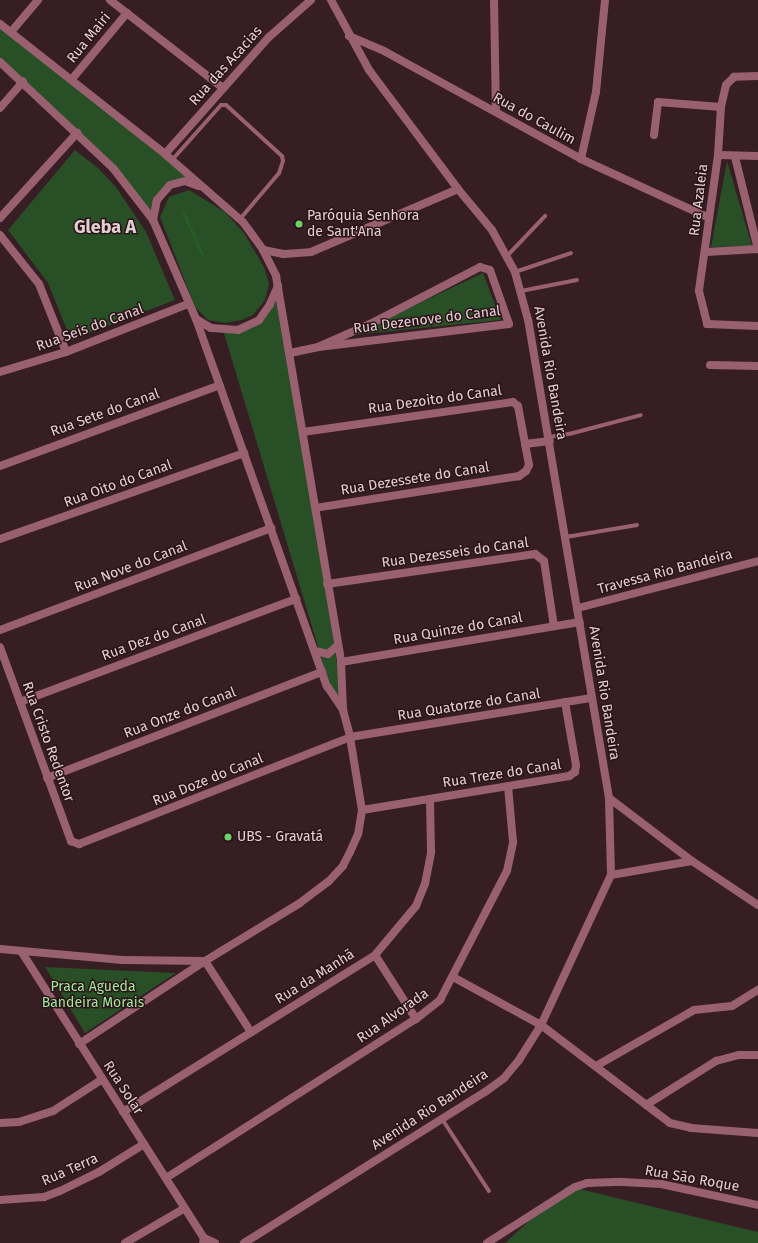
<!DOCTYPE html>
<meta charset="utf-8">
<style>
body{margin:0}
#map{position:relative;width:758px;height:1243px;overflow:hidden;background:#371d24;font-family:"Fira Sans",sans-serif}
div>[style]{position:absolute}
[style*='--x']{left:calc(var(--x)*1px);top:calc(var(--y)*1px);width:calc(var(--w)*1px);rotate:calc(var(--a)*1deg)}
.green>*{inset:0;background:#284f26}
.stream>*{height:3px;margin:-1.5px;padding:0 1.5px;transform-origin:1.5px;border-radius:1.5px;background:#275e25}
.service>*{height:4px;margin:-2px;padding:0 2px;transform-origin:2px;border-radius:2px;background:#99616f}
.minor>*{height:8px;margin:-4px;padding:0 4px;transform-origin:4px;border-radius:4px;background:#99616f}
.tertiary>*{height:8px;margin:-4px;padding:0 4px;transform-origin:4px;border-radius:4px;background:#99616f}
.dots>*{width:11px;height:11px;translate:-50% -50%;box-sizing:border-box;border:2px solid #2c131a;border-radius:50%}
span{translate:-50% -50%;white-space:nowrap;text-align:center;line-height:1.15;-webkit-text-stroke:3px #2c131a;paint-order:stroke}
.street-label{font-size:14px;color:#e1cfd2}
.poi-label{font-size:14px;color:#e1cfd2}
.left{translate:0 -50%;text-align:left}
.park-label{font-size:14px;color:#9cea97}
.district-label{font-size:18px;color:#e1cfd2;font-weight:700}
</style>
<div id="map">
<div class="green">
<div style="clip-path:polygon(0 24px,204px 187px,182px 181px,157px 197px,153px 220px,113px 168px,0 61px)"></div>
<div style="clip-path:polygon(75px 150px,98px 168px,116px 187px,146px 232px,175px 300px,71px 340px,48px 283px,8px 230px)"></div>
<div style="clip-path:polygon(727px 161px,752px 246px,711px 247px)"></div>
<div style="clip-path:polygon(189px 190px,225px 212px,244px 233px,264px 267px,269px 284px,265px 300px,253px 315px,242px 320px,226px 323px,208px 320px,195px 307px,160px 217px,169px 197px)"></div>
<div style="clip-path:polygon(483px 273px,501px 320px,352px 335px)"></div>
<div style="clip-path:polygon(278px 285px,290px 353px,347px 730px,325px 670px,223px 330px,259px 320px)"></div>
<div style="clip-path:polygon(45px 967px,176px 973px,85px 1033px)"></div>
<div style="clip-path:polygon(567px 1186px,758px 1232px,758px 1243px,505px 1243px)"></div>
</div>
<div class="stream">
<div style="--x:183;--y:212;--w:46;--a:65.7"></div>
</div>
<div class="service">
<div style="--x:172;--y:160;--w:74;--a:-48.3"></div>
<div style="--x:221;--y:105;--w:5;--a:0"></div>
<div style="--x:226;--y:105;--w:76;--a:42.3"></div>
<div style="--x:282;--y:156;--w:5;--a:79"></div>
<div style="--x:283;--y:161;--w:13;--a:108"></div>
<div style="--x:279;--y:173;--w:60;--a:130.3"></div>
<div style="--x:508;--y:255;--w:54;--a:-46.5"></div>
<div style="--x:515;--y:272;--w:59;--a:-18.7"></div>
<div style="--x:521;--y:291;--w:57;--a:-11.1"></div>
<div style="--x:549;--y:437;--w:24;--a:-9"></div>
<div style="--x:573;--y:433;--w:70;--a:-14.8"></div>
<div style="--x:566;--y:537;--w:72;--a:-9.6"></div>
<div style="--x:442;--y:1119;--w:86;--a:56.9"></div>
</div>
<div class="minor">
<div style="--x:110;--y:0;--w:143;--a:37.9"></div>
<div style="--x:494;--y:0;--w:112;--a:89"></div>
<div style="--x:11;--y:32;--w:42;--a:-49.8"></div>
<div style="--x:349;--y:36;--w:38;--a:23"></div>
<div style="--x:384;--y:51;--w:225;--a:28.7"></div>
<div style="--x:581;--y:159;--w:141;--a:24.7"></div>
<div style="--x:758;--y:76;--w:24;--a:178"></div>
<div style="--x:734;--y:77;--w:11;--a:135"></div>
<div style="--x:726;--y:85;--w:23;--a:103"></div>
<div style="--x:721;--y:107;--w:48;--a:93.6"></div>
<div style="--x:718;--y:155;--w:137;--a:98"></div>
<div style="--x:699;--y:291;--w:34;--a:76"></div>
<div style="--x:707;--y:324;--w:51;--a:2.2"></div>
<div style="--x:72;--y:79;--w:86;--a:-50.2"></div>
<div style="--x:0;--y:108;--w:35;--a:-49"></div>
<div style="--x:654;--y:135;--w:33;--a:-83"></div>
<div style="--x:658;--y:102;--w:63;--a:4.5"></div>
<div style="--x:165;--y:154;--w:157;--a:-48.4"></div>
<div style="--x:269;--y:37;--w:56;--a:-41.4"></div>
<div style="--x:718;--y:155;--w:40;--a:1.4"></div>
<div style="--x:735;--y:157;--w:95;--a:76"></div>
<div style="--x:581;--y:159;--w:69;--a:-77.4"></div>
<div style="--x:596;--y:92;--w:92;--a:-84.4"></div>
<div style="--x:0;--y:218;--w:115;--a:-47.8"></div>
<div style="--x:0;--y:235;--w:63;--a:51.5"></div>
<div style="--x:39;--y:284;--w:73;--a:68.3"></div>
<div style="--x:263;--y:250;--w:21;--a:11"></div>
<div style="--x:284;--y:254;--w:27;--a:-4"></div>
<div style="--x:311;--y:252;--w:160;--a:-23.2"></div>
<div style="--x:706;--y:252;--w:52;--a:-3.3"></div>
<div style="--x:290;--y:353;--w:29;--a:-12"></div>
<div style="--x:318;--y:347;--w:57;--a:-23.9"></div>
<div style="--x:370;--y:324;--w:124;--a:-27.4"></div>
<div style="--x:480;--y:267;--w:10;--a:17"></div>
<div style="--x:490;--y:270;--w:57;--a:70.6"></div>
<div style="--x:509;--y:324;--w:192;--a:173.1"></div>
<div style="--x:710;--y:365;--w:48;--a:1.2"></div>
<div style="--x:0;--y:372;--w:69;--a:-16.9"></div>
<div style="--x:66;--y:352;--w:131;--a:-21.5"></div>
<div style="--x:303;--y:432;--w:212;--a:-8.1"></div>
<div style="--x:513;--y:402;--w:6;--a:39"></div>
<div style="--x:518;--y:406;--w:60;--a:79.4"></div>
<div style="--x:529;--y:465;--w:7;--a:117"></div>
<div style="--x:526;--y:471;--w:9;--a:144"></div>
<div style="--x:519;--y:476;--w:206;--a:171.1"></div>
<div style="--x:525;--y:444;--w:25;--a:-7"></div>
<div style="--x:0;--y:466;--w:234;--a:-20.2"></div>
<div style="--x:0;--y:539;--w:259;--a:-19.4"></div>
<div style="--x:327;--y:584;--w:210;--a:-8.2"></div>
<div style="--x:535;--y:554;--w:11;--a:38"></div>
<div style="--x:544;--y:561;--w:66;--a:81.3"></div>
<div style="--x:578;--y:608;--w:186;--a:-14.6"></div>
<div style="--x:0;--y:630;--w:290;--a:-20.6"></div>
<div style="--x:0;--y:647;--w:207;--a:69.9"></div>
<div style="--x:71;--y:841;--w:9;--a:21"></div>
<div style="--x:79;--y:844;--w:291;--a:-21.5"></div>
<div style="--x:350;--y:737;--w:245;--a:-9.2"></div>
<div style="--x:341;--y:662;--w:242;--a:-9.5"></div>
<div style="--x:20;--y:702;--w:295;--a:-20.5"></div>
<div style="--x:47;--y:778;--w:295;--a:-21.1"></div>
<div style="--x:609;--y:798;--w:104;--a:37.2"></div>
<div style="--x:692;--y:861;--w:79;--a:33.7"></div>
<div style="--x:362;--y:810;--w:210;--a:-9.3"></div>
<div style="--x:569;--y:776;--w:7;--a:-34"></div>
<div style="--x:575;--y:772;--w:7;--a:-82"></div>
<div style="--x:576;--y:765;--w:64;--a:-99.9"></div>
<div style="--x:611;--y:875;--w:82;--a:-9.8"></div>
<div style="--x:21;--y:951;--w:340;--a:57.5"></div>
<div style="--x:204;--y:1238;--w:5;--a:101"></div>
<div style="--x:375;--y:955;--w:76;--a:57.4"></div>
<div style="--x:453;--y:977;--w:100;--a:28.6"></div>
<div style="--x:541;--y:1025;--w:162;--a:37.2"></div>
<div style="--x:670;--y:1123;--w:22;--a:13"></div>
<div style="--x:691;--y:1128;--w:67;--a:4.3"></div>
<div style="--x:79;--y:1044;--w:151;--a:-33.4"></div>
<div style="--x:205;--y:961;--w:85;--a:57.1"></div>
<div style="--x:596;--y:1066;--w:113;--a:-29.7"></div>
<div style="--x:694;--y:1010;--w:38;--a:-6"></div>
<div style="--x:732;--y:1006;--w:31;--a:-32"></div>
<div style="--x:646;--y:1105;--w:83;--a:-32.2"></div>
<div style="--x:716;--y:1061;--w:24;--a:-15"></div>
<div style="--x:739;--y:1055;--w:19;--a:0"></div>
<div style="--x:123;--y:1112;--w:297;--a:-31.9"></div>
<div style="--x:375;--y:955;--w:64;--a:-50.1"></div>
<div style="--x:416;--y:906;--w:24;--a:-68"></div>
<div style="--x:425;--y:884;--w:33;--a:-79"></div>
<div style="--x:431;--y:852;--w:53;--a:-91.1"></div>
<div style="--x:0;--y:1123;--w:19;--a:-3"></div>
<div style="--x:19;--y:1122;--w:36;--a:-18"></div>
<div style="--x:53;--y:1111;--w:57;--a:-32.9"></div>
<div style="--x:166;--y:1178;--w:296;--a:-32.5"></div>
<div style="--x:416;--y:1019;--w:31;--a:-38"></div>
<div style="--x:440;--y:1000;--w:145;--a:-62.6"></div>
<div style="--x:507;--y:871;--w:30;--a:-78"></div>
<div style="--x:513;--y:842;--w:56;--a:-95.1"></div>
<div style="--x:0;--y:1200;--w:44;--a:-3.9"></div>
<div style="--x:44;--y:1197;--w:17;--a:-21"></div>
<div style="--x:60;--y:1191;--w:43;--a:-26"></div>
<div style="--x:99;--y:1172;--w:53;--a:-31.9"></div>
<div style="--x:204;--y:1238;--w:12;--a:24"></div>
<div style="--x:125;--y:1243;--w:69;--a:-30.3"></div>
<div style="--x:487;--y:1243;--w:104;--a:-32.5"></div>
<div style="--x:575;--y:1187;--w:13;--a:-18"></div>
<div style="--x:587;--y:1183;--w:35;--a:-2"></div>
<div style="--x:622;--y:1182;--w:39;--a:3"></div>
<div style="--x:661;--y:1184;--w:99;--a:12.2"></div>
</div>
<div class="tertiary">
<div style="--x:0;--y:24;--w:210;--a:38.2"></div>
<div style="--x:165;--y:154;--w:103;--a:41.1"></div>
<div style="--x:243;--y:222;--w:34;--a:54"></div>
<div style="--x:263;--y:250;--w:29;--a:63"></div>
<div style="--x:276;--y:276;--w:391;--a:80.4"></div>
<div style="--x:341;--y:662;--w:48;--a:87.6"></div>
<div style="--x:343;--y:710;--w:28;--a:75"></div>
<div style="--x:350;--y:737;--w:74;--a:80.7"></div>
<div style="--x:362;--y:810;--w:24;--a:99"></div>
<div style="--x:358;--y:834;--w:20;--a:114"></div>
<div style="--x:350;--y:852;--w:16;--a:117"></div>
<div style="--x:343;--y:866;--w:21;--a:133"></div>
<div style="--x:329;--y:881;--w:36;--a:143"></div>
<div style="--x:300;--y:903;--w:111;--a:148.6"></div>
<div style="--x:205;--y:961;--w:83;--a:-179.3"></div>
<div style="--x:122;--y:960;--w:122;--a:-174.8"></div>
<div style="--x:0;--y:62;--w:155;--a:43.2"></div>
<div style="--x:113;--y:168;--w:66;--a:52.4"></div>
<div style="--x:153;--y:220;--w:108;--a:66.5"></div>
<div style="--x:196;--y:319;--w:390;--a:70.4"></div>
<div style="--x:327;--y:686;--w:29;--a:56"></div>
<div style="--x:153;--y:220;--w:20;--a:-79"></div>
<div style="--x:157;--y:200;--w:20;--a:-49"></div>
<div style="--x:170;--y:185;--w:16;--a:-15"></div>
<div style="--x:185;--y:181;--w:15;--a:20"></div>
<div style="--x:196;--y:319;--w:17;--a:31"></div>
<div style="--x:211;--y:328;--w:27;--a:4"></div>
<div style="--x:238;--y:330;--w:23;--a:-25"></div>
<div style="--x:259;--y:320;--w:19;--a:-55"></div>
<div style="--x:270;--y:304;--w:20;--a:-66"></div>
<div style="--x:315;--y:651;--w:13;--a:13"></div>
<div style="--x:328;--y:654;--w:13;--a:-42"></div>
<div style="--x:244;--y:1243;--w:284;--a:-32.1"></div>
<div style="--x:485;--y:1092;--w:24;--a:-36"></div>
<div style="--x:504;--y:1078;--w:23;--a:-50"></div>
<div style="--x:519;--y:1060;--w:41;--a:-57.8"></div>
<div style="--x:541;--y:1025;--w:166;--a:-65"></div>
<div style="--x:611;--y:875;--w:77;--a:-91.5"></div>
<div style="--x:609;--y:798;--w:485;--a:-99.6"></div>
<div style="--x:528;--y:320;--w:50;--a:-105.2"></div>
<div style="--x:515;--y:272;--w:48;--a:-118.7"></div>
<div style="--x:492;--y:230;--w:53;--a:-129.7"></div>
<div style="--x:458;--y:189;--w:149;--a:-126.8"></div>
<div style="--x:369;--y:70;--w:80;--a:-118.5"></div>
</div>
<div class="dots">
<div style="left:299px;top:224px;background:#69d465"></div>
<div style="left:228px;top:837px;background:#69d465"></div>
</div>
<div class="street-label">
<span style="left:89px;top:38px;rotate:-51deg">Rua Mairi</span>
<span style="left:226px;top:66px;rotate:-48deg">Rua das Acacias</span>
<span style="left:534px;top:119px;rotate:29deg">Rua do Caulim</span>
<span style="left:699px;top:200px;rotate:-83deg">Rua Azaleia</span>
<span style="left:427px;top:320px;rotate:-7deg">Rua Dezenove do Canal</span>
<span style="left:90px;top:328px;rotate:-20deg">Rua Seis do Canal</span>
<span style="left:550px;top:373px;rotate:80deg">Avenida Rio Bandeira</span>
<span style="left:435px;top:400px;rotate:-8deg">Rua Dezoito do Canal</span>
<span style="left:105px;top:413px;rotate:-20deg">Rua Sete do Canal</span>
<span style="left:415px;top:479px;rotate:-9deg">Rua Dezessete do Canal</span>
<span style="left:118px;top:484px;rotate:-20deg">Rua Oito do Canal</span>
<span style="left:455px;top:553px;rotate:-8deg">Rua Dezesseis do Canal</span>
<span style="left:131px;top:567px;rotate:-21deg">Rua Nove do Canal</span>
<span style="left:665px;top:572px;rotate:-15deg">Travessa Rio Bandeira</span>
<span style="left:458px;top:629px;rotate:-10deg">Rua Quinze do Canal</span>
<span style="left:154px;top:638px;rotate:-20deg">Rua Dez do Canal</span>
<span style="left:604px;top:693px;rotate:81deg">Avenida Rio Bandeira</span>
<span style="left:469px;top:705px;rotate:-9deg">Rua Quatorze do Canal</span>
<span style="left:180px;top:713px;rotate:-21deg">Rua Onze do Canal</span>
<span style="left:48px;top:742px;rotate:70deg">Rua Cristo Redentor</span>
<span style="left:502px;top:774px;rotate:-9deg">Rua Treze do Canal</span>
<span style="left:208px;top:780px;rotate:-22deg">Rua Doze do Canal</span>
<span style="left:315px;top:977px;rotate:-32deg">Rua da Manhã</span>
<span style="left:393px;top:1016px;rotate:-35deg">Rua Alvorada</span>
<span style="left:123px;top:1088px;rotate:57deg">Rua Solar</span>
<span style="left:430px;top:1110px;rotate:-33deg">Avenida Rio Bandeira</span>
<span style="left:70px;top:1170px;rotate:-24deg">Rua Terra</span>
<span style="left:692px;top:1179px;rotate:10deg">Rua São Roque</span>
</div>
<div class="poi-label">
<span class="left" style="left:307px;top:224px">Paróquia Senhora<br>de Sant'Ana</span>
<span class="left" style="left:237px;top:837px">UBS - Gravatá</span>
</div>
<div class="park-label">
<span style="left:93px;top:995px">Praca Agueda<br>Bandeira Morais</span>
</div>
<div class="district-label">
<span style="left:105px;top:227px">Gleba A</span>
</div>
</div>
